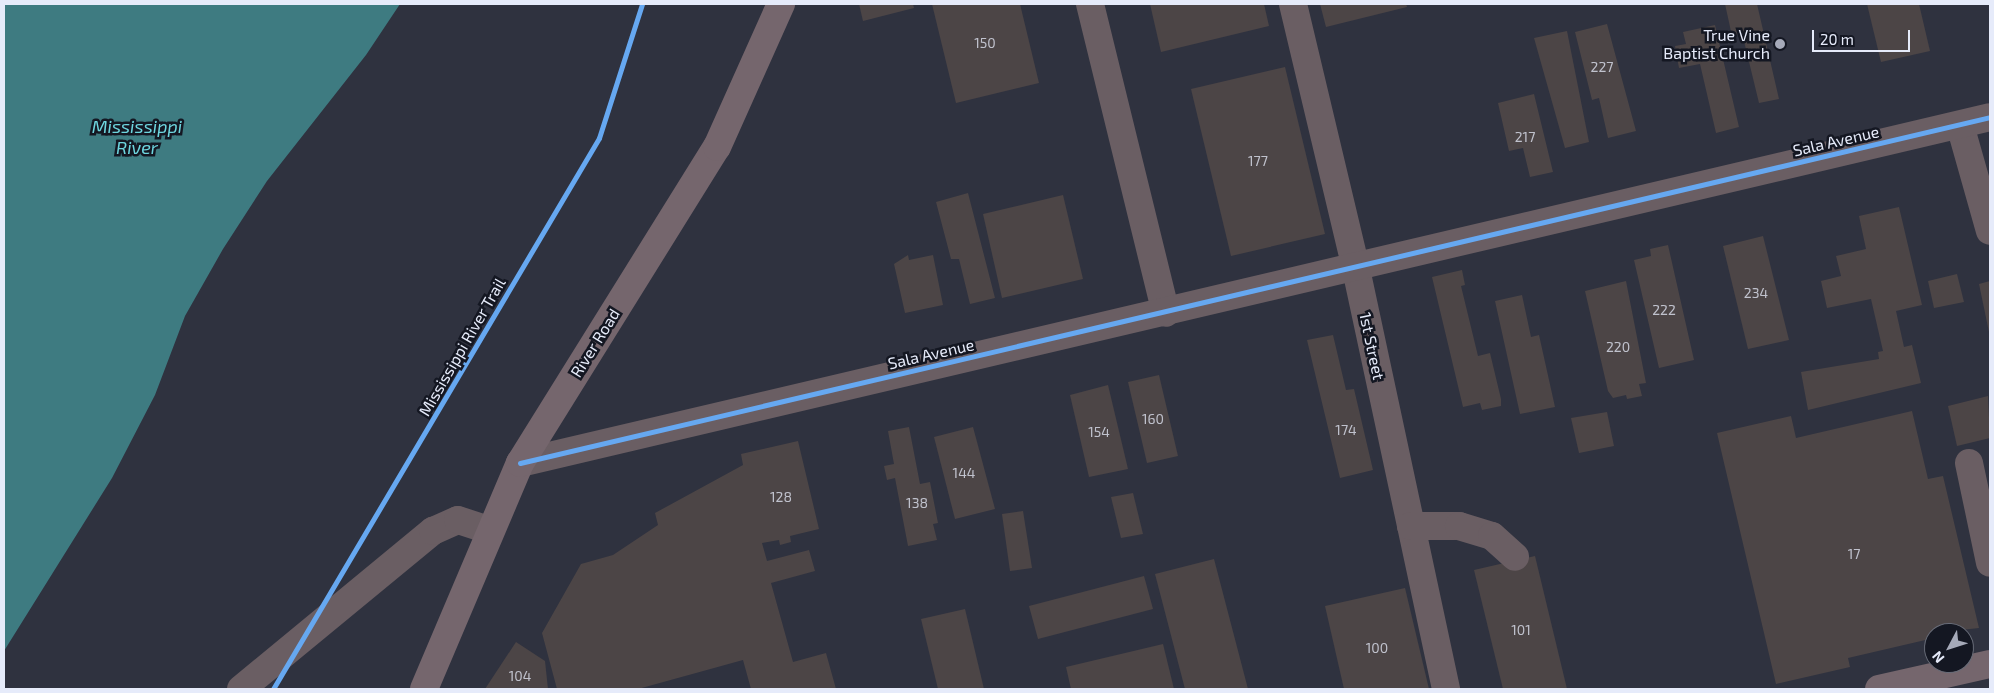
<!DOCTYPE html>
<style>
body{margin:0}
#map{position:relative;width:1994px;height:693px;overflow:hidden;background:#2f323f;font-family:"Exo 2",sans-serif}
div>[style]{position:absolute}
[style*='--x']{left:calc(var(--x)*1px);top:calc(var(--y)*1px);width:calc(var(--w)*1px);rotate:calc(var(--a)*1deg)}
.water>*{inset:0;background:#3e7b81}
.building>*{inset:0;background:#4c4546}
.minor>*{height:28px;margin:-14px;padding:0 14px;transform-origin:14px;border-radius:14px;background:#6a5e63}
.major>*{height:28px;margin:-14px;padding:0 14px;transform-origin:14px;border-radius:14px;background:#75666d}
.cycleway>*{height:5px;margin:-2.5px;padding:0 2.5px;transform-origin:2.5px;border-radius:2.5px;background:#66a8f1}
.dots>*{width:14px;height:14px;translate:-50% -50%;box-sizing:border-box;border:2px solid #141722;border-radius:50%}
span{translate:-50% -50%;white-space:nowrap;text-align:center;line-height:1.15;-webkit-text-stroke:5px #141722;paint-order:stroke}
.number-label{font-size:14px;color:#c0c2cd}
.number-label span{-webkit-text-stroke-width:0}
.poi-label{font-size:16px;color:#e6ebfa}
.right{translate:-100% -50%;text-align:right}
.street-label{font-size:16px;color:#e6ebfa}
.water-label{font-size:18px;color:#6ed6df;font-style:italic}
.frame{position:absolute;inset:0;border:5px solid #e6ebfa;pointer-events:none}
.north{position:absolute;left:1924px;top:623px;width:50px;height:50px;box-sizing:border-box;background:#141722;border:1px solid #686c78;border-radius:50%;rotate:230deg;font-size:14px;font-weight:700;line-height:20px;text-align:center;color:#e6ebfa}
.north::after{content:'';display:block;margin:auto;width:18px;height:22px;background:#a6aab9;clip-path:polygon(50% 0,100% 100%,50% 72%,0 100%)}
.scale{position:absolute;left:1812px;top:30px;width:98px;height:22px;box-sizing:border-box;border:2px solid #e6ebfa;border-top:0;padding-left:6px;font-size:15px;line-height:18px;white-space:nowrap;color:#e6ebfa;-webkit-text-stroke:4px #141722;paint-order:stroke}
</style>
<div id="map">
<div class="water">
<div style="clip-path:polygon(4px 4px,400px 4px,366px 55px,267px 181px,223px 249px,185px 316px,155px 395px,112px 478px,4px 651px)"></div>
</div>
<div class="building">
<div style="clip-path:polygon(859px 4px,913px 4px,914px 8px,863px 21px)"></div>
<div style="clip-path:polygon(932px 4px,1020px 4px,1039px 83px,956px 103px)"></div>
<div style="clip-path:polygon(1150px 4px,1264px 4px,1269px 26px,1161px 52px)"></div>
<div style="clip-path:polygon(1320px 4px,1406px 4px,1407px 7px,1326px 27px)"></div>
<div style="clip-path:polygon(1725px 4px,1757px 4px,1779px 99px,1759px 103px,1742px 33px,1732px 36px)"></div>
<div style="clip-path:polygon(1867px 4px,1919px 4px,1930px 51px,1881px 62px)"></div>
<div style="clip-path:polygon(1607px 24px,1636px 131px,1608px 138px,1599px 98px,1592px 100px,1575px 32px)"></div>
<div style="clip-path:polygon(1715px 25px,1739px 127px,1716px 133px,1700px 64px,1679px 68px,1675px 46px,1686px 44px,1683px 32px)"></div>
<div style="clip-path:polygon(1567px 31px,1589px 142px,1565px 148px,1534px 38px)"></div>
<div style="clip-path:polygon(1285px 67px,1325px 234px,1231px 256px,1191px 89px)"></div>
<div style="clip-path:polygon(1534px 94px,1553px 172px,1530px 177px,1523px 148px,1509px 151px,1498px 103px)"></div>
<div style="clip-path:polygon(968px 193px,995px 298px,970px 304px,959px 259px,951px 259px,936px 202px)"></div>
<div style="clip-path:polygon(1063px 195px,1083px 279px,1002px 298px,983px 214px)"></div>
<div style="clip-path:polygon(1899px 207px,1922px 305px,1896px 311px,1904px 347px,1912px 345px,1921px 383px,1808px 410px,1801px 372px,1879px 359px,1878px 352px,1883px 351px,1871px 299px,1827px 308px,1821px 281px,1841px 276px,1836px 256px,1866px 249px,1859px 216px)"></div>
<div style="clip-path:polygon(1763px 236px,1789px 340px,1748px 349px,1723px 246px)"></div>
<div style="clip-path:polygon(1668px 245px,1694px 360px,1659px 368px,1634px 260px,1651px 256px,1650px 249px)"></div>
<div style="clip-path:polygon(908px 255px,909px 260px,933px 255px,943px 305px,905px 313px,894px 264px)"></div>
<div style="clip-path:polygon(1462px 270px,1465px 285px,1461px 286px,1478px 356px,1490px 353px,1501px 399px,1501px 406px,1482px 410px,1480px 403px,1463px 407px,1432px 277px)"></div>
<div style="clip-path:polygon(1957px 274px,1964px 302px,1934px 308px,1928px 281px)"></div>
<div style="clip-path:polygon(1626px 281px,1646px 383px,1639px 384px,1642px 396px,1627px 399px,1626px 395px,1613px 398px,1608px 391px,1585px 291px)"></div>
<div style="clip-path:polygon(1990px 281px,1990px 332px,1989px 332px,1979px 284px)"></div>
<div style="clip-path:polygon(1522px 295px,1531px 337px,1539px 335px,1555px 407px,1520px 414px,1495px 301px)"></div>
<div style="clip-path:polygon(1333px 335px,1346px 390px,1354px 389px,1373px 470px,1340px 478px,1307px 340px)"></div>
<div style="clip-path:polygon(1159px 375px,1178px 456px,1147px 463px,1128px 382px)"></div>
<div style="clip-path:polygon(1108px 385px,1128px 469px,1089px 477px,1070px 395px)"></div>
<div style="clip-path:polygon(1988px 396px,1990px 438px,1957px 446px,1948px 406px)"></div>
<div style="clip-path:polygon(1912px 411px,1928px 479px,1943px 476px,1979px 628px,1934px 633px,1934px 638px,1848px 658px,1850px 667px,1776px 684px,1717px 433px,1791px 416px,1796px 438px)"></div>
<div style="clip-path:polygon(1607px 412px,1614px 446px,1579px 453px,1571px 418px)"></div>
<div style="clip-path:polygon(909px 427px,920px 484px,930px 482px,938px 523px,933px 524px,937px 540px,908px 546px,895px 478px,887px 480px,884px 466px,894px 464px,888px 431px)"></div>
<div style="clip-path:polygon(973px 427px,995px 509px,955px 519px,934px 437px)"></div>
<div style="clip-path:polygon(798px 441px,819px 529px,790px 536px,791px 542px,780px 545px,779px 540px,762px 543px,767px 561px,809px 550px,815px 571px,771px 583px,793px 662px,826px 653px,836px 689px,751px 689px,743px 660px,638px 689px,557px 689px,542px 633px,581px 564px,613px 555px,658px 525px,655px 513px,743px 465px,741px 454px)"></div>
<div style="clip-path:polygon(1133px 493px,1143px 534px,1121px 538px,1111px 497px)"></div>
<div style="clip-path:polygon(1023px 511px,1032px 568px,1010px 571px,1002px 514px)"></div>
<div style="clip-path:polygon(1535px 556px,1567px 689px,1503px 689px,1474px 570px)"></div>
<div style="clip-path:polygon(1214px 559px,1248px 689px,1185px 689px,1155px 574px)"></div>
<div style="clip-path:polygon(1144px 576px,1153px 609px,1038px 639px,1029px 606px)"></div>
<div style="clip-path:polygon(1405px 588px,1429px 689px,1344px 689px,1325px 606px)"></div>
<div style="clip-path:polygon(965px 609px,984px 689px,938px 689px,921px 619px)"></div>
<div style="clip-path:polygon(516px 642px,545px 661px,548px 689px,485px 689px)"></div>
<div style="clip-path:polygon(1163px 644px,1174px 689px,1071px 689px,1066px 667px)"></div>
</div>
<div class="minor">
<div style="--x:1090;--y:4;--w:318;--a:76.2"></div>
<div style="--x:1293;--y:4;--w:272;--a:76.6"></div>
<div style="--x:1356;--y:269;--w:430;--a:77.9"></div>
<div style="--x:1960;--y:125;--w:110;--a:74.2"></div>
<div style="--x:520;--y:463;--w:1510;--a:-13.24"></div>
<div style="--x:1969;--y:463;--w:102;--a:78.1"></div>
<div style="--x:1411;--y:526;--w:48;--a:0"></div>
<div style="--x:1459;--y:526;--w:34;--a:17"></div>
<div style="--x:1492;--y:536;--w:31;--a:42"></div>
<div style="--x:241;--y:689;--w:249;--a:-39.5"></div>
<div style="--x:433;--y:531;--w:27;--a:-24"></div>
<div style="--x:458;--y:520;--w:33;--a:18"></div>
</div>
<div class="major">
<div style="--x:424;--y:689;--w:246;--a:-67"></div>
<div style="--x:520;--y:463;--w:372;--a:-58.1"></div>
<div style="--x:717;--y:147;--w:157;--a:-65.9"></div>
<div style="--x:1879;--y:689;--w:114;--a:-12.7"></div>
</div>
<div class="cycleway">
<div style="--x:520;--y:463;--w:1510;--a:-13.24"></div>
<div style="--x:273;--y:689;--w:640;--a:-59.39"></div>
<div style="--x:599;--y:138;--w:141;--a:-72.2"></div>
</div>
<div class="dots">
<div style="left:1780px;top:44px;background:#a6aab9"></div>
</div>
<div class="number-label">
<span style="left:985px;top:43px">150</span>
<span style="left:1602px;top:67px">227</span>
<span style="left:1525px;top:137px">217</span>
<span style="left:1258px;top:161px">177</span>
<span style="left:1756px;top:293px">234</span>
<span style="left:1664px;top:310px">222</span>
<span style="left:1618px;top:347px">220</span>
<span style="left:1153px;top:419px">160</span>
<span style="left:1346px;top:430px">174</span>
<span style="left:1099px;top:432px">154</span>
<span style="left:964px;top:473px">144</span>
<span style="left:781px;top:497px">128</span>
<span style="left:917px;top:503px">138</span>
<span style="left:1854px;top:554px">17</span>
<span style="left:1521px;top:630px">101</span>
<span style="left:1377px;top:648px">100</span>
<span style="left:520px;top:676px">104</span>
</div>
<div class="poi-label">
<span class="right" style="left:1770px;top:44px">True Vine<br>Baptist Church</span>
</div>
<div class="street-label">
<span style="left:1836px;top:141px;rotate:-13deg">Sala Avenue</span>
<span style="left:595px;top:343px;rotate:-58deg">River Road</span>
<span style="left:1372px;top:346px;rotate:78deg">1st Street</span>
<span style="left:462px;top:347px;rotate:-60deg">Mississippi River Trail</span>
<span style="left:931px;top:354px;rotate:-13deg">Sala Avenue</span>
</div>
<div class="water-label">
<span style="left:137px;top:137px">Mississippi<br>River</span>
</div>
<div class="frame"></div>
<div class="north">N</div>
<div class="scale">20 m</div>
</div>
